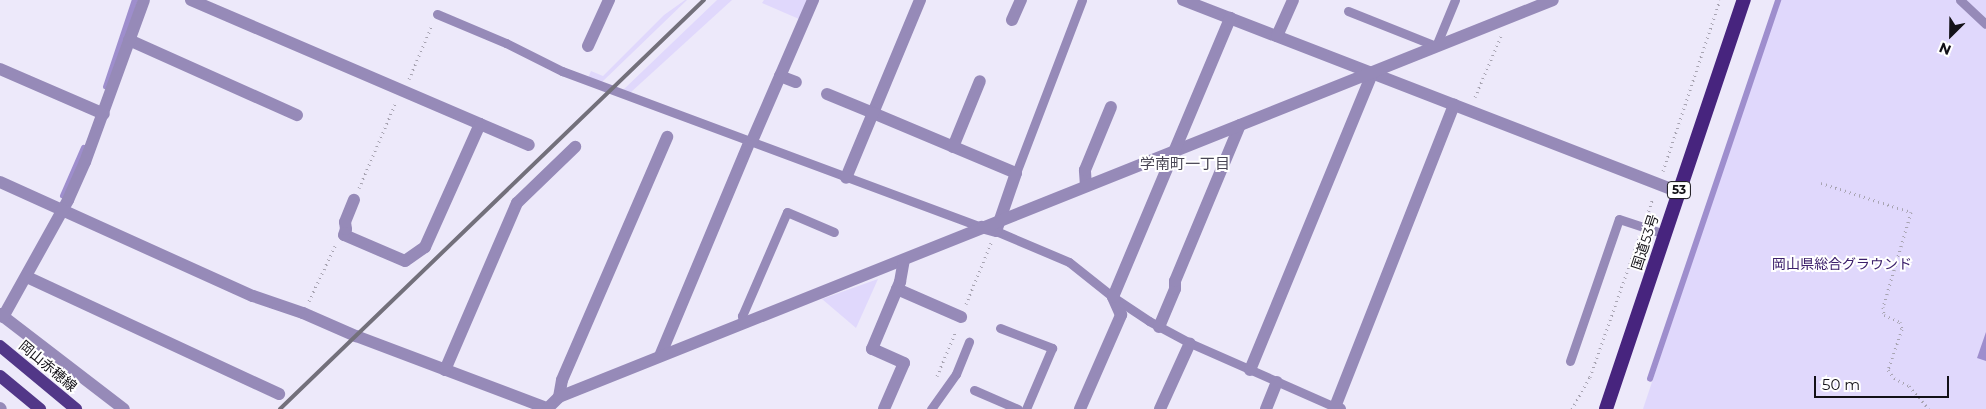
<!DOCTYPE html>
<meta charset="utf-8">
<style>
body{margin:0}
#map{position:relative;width:1986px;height:409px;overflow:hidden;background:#ede9fa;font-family:Montserrat,"Noto Sans JP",sans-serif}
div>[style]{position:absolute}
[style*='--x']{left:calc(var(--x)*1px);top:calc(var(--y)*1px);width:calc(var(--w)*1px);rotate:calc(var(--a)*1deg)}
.green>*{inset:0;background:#e0d8fc}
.water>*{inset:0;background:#9e8ecd}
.stream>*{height:5.5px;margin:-2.75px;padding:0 2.75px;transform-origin:2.75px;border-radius:2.75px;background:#9e8ecd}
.path>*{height:3px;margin-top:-1.5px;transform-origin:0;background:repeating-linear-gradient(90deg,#a8a4b2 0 1px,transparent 0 5px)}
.service>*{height:9px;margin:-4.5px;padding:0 4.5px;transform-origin:4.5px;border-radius:4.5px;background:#968ab8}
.minor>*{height:12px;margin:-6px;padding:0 6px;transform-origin:6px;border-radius:6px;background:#968ab8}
.primary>*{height:12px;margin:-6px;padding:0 6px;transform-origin:6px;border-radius:6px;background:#523788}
.trunk>*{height:14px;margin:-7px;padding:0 7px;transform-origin:7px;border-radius:7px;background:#47247e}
.rail>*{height:4px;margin:-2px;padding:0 2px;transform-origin:2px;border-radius:2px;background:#73707b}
span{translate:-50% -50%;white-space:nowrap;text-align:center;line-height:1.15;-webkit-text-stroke:4px #fff;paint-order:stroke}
.shield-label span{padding:1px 4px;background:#fff;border:1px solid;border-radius:4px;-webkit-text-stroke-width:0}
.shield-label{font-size:12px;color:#131117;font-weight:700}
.street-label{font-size:14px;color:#131117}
.park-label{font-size:14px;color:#3c206b}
.neighbourhood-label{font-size:15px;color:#494654}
.north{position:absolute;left:1926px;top:10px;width:50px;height:50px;-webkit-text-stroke:4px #fff;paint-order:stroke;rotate:203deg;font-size:14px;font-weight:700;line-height:20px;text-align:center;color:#131117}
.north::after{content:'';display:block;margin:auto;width:18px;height:22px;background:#131117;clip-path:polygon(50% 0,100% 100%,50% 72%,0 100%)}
.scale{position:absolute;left:1814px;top:376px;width:135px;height:22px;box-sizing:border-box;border:2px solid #131117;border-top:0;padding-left:6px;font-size:15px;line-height:18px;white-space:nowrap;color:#131117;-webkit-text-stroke:4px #fff;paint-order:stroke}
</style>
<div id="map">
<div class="green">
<div style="clip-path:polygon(685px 0,687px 0,601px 83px,588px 78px,591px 71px,603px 76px,664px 15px)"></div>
<div style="clip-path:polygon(717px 0,732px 0,630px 93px,623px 90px)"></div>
<div style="clip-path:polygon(764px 0,808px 0,799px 19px,762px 3px)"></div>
<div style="clip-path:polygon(1780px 0,1986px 0,1986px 409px,1643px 409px)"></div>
<div style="clip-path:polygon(878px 279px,856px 328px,822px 299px)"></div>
</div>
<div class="water">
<div style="clip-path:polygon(1986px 332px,1986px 361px,1977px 358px)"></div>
</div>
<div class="stream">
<div style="--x:106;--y:87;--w:92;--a:-71.6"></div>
<div style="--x:63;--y:196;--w:52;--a:-66.4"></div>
<div style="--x:1650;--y:379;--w:400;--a:-71.3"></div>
</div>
<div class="path">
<div style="--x:409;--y:79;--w:59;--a:-66.9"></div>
<div style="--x:1475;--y:97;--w:66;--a:-66.9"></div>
<div style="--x:1663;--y:171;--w:180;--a:-71.6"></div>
<div style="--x:1821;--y:183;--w:95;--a:17.9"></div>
<div style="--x:1911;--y:212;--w:99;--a:106.4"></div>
<div style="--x:1883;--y:307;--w:8;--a:83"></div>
<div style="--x:1884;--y:315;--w:17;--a:24"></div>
<div style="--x:1900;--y:322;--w:7;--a:74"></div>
<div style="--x:1902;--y:329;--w:43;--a:108.9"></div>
<div style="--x:1888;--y:370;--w:10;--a:53"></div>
<div style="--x:1894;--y:378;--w:17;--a:28"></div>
<div style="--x:1909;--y:386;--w:30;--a:49"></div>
<div style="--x:359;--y:188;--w:94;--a:-66.7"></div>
<div style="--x:1647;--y:216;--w:19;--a:-72"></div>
<div style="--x:309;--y:301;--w:61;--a:-64.7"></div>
<div style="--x:966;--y:304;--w:66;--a:-67.7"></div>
<div style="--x:937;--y:376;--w:49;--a:-67.1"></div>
<div style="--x:1572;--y:409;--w:37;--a:-61"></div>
<div style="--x:1590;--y:377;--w:147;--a:-70.6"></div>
</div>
<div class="service">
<div style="--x:1960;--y:0;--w:35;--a:43"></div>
<div style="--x:1348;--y:11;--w:95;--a:21.7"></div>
<div style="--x:1436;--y:46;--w:50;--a:-67.6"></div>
<div style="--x:437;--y:14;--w:75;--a:22.8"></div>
<div style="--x:506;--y:43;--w:63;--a:26.6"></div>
<div style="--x:562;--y:71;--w:448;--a:20.4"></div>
<div style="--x:1016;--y:173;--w:185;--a:-69.1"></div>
<div style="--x:996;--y:231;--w:79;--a:23"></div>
<div style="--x:1069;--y:262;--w:56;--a:38.5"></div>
<div style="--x:1113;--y:297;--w:43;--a:33.7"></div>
<div style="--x:1149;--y:321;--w:47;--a:28.2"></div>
<div style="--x:1190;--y:343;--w:158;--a:23.8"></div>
<div style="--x:745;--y:323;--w:8;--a:-113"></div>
<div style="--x:742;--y:316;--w:113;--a:-66.6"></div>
<div style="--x:787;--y:212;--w:51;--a:23.1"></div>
<div style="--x:1000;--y:328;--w:56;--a:21"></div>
<div style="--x:1052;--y:348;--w:66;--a:113.1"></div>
<div style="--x:1570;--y:361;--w:150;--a:-71"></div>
<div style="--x:1619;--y:219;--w:48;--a:18.1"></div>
<div style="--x:974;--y:390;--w:48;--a:23.4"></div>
<div style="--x:931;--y:409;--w:43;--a:-54.5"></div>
<div style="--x:956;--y:374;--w:35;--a:-68"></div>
</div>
<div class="minor">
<div style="--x:191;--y:0;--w:314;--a:23.2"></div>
<div style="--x:480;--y:124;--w:135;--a:114.1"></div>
<div style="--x:425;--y:247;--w:24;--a:145"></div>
<div style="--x:405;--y:261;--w:66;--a:-156.9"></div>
<div style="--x:344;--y:235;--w:6;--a:-72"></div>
<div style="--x:346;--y:229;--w:7;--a:-98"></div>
<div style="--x:345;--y:222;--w:24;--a:-68"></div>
<div style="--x:920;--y:0;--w:122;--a:112.6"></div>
<div style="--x:873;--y:113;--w:155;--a:22.8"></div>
<div style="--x:1016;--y:173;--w:61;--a:109"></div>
<div style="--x:996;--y:231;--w:15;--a:-164"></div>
<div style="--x:1183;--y:0;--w:532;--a:21.16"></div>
<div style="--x:1012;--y:20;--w:22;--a:-66"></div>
<div style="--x:1277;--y:36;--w:39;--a:-66"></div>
<div style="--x:129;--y:40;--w:184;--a:24.1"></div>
<div style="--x:588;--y:46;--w:51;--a:-65.5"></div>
<div style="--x:0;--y:69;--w:113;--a:23.4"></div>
<div style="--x:780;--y:76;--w:17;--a:21"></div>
<div style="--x:827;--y:94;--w:50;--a:22.4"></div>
<div style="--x:873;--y:113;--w:70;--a:112.6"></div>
<div style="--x:480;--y:124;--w:53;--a:23.2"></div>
<div style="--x:752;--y:141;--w:154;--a:-66.6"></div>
<div style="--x:953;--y:147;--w:71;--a:-67.8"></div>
<div style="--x:0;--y:182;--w:277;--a:24.3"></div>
<div style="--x:253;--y:296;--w:53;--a:18.8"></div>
<div style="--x:303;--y:313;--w:58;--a:23.5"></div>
<div style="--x:356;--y:336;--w:206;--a:20.7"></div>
<div style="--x:1086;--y:186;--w:16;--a:-94"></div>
<div style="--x:1085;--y:170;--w:68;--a:-67.6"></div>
<div style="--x:27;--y:277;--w:278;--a:24.9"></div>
<div style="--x:897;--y:289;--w:70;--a:23.6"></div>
<div style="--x:0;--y:314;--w:156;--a:37.5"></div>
<div style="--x:3;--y:317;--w:134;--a:-60.9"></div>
<div style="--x:68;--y:200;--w:42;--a:-65.9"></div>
<div style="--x:85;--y:162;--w:172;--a:-70"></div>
<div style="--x:1159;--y:327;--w:41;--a:-67.2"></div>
<div style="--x:1175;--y:289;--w:8;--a:-90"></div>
<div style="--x:1175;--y:281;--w:169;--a:-67.4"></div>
<div style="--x:660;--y:356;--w:228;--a:-67.3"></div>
<div style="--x:445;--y:370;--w:182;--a:-66.7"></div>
<div style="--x:517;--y:203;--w:81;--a:-44"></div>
<div style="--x:1250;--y:370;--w:322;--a:-67.6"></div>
<div style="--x:559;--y:397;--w:17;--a:-80"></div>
<div style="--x:562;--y:380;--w:265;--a:-66.6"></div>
<div style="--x:0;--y:408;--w:1;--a:45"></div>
<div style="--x:541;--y:409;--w:7;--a:-8"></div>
<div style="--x:548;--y:408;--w:16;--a:-45"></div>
<div style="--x:559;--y:397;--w:1070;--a:-21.77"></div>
<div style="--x:884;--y:409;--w:50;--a:-66.5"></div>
<div style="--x:904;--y:363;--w:35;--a:-156"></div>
<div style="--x:872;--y:349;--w:73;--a:-67.3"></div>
<div style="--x:900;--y:282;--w:22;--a:-80"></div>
<div style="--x:1080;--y:409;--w:103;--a:-66.4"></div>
<div style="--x:1121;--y:315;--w:20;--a:-114"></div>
<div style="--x:1113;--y:297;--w:303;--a:-67.2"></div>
<div style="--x:1160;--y:409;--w:72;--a:-65.6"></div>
<div style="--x:1266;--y:409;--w:29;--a:-68"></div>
<div style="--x:1340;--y:409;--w:5;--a:-158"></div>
<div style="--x:1335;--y:407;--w:325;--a:-68.5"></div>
</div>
<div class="primary">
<div style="--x:0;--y:346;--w:99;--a:39.7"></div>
<div style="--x:0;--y:376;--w:52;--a:39.5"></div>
</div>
<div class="trunk">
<div style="--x:1606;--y:409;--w:432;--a:-71.4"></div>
</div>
<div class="rail">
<div style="--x:280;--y:409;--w:589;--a:-43.97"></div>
</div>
<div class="shield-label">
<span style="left:1679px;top:190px">53</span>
</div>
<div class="street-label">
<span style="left:1645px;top:242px;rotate:-72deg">国道53号</span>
<span style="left:48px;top:366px;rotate:40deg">岡山赤穂線</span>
</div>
<div class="park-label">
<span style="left:1842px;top:264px">岡山県総合グラウンド</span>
</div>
<div class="neighbourhood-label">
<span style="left:1185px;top:164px">学南町一丁目</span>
</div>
<div class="north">N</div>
<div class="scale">50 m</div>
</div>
